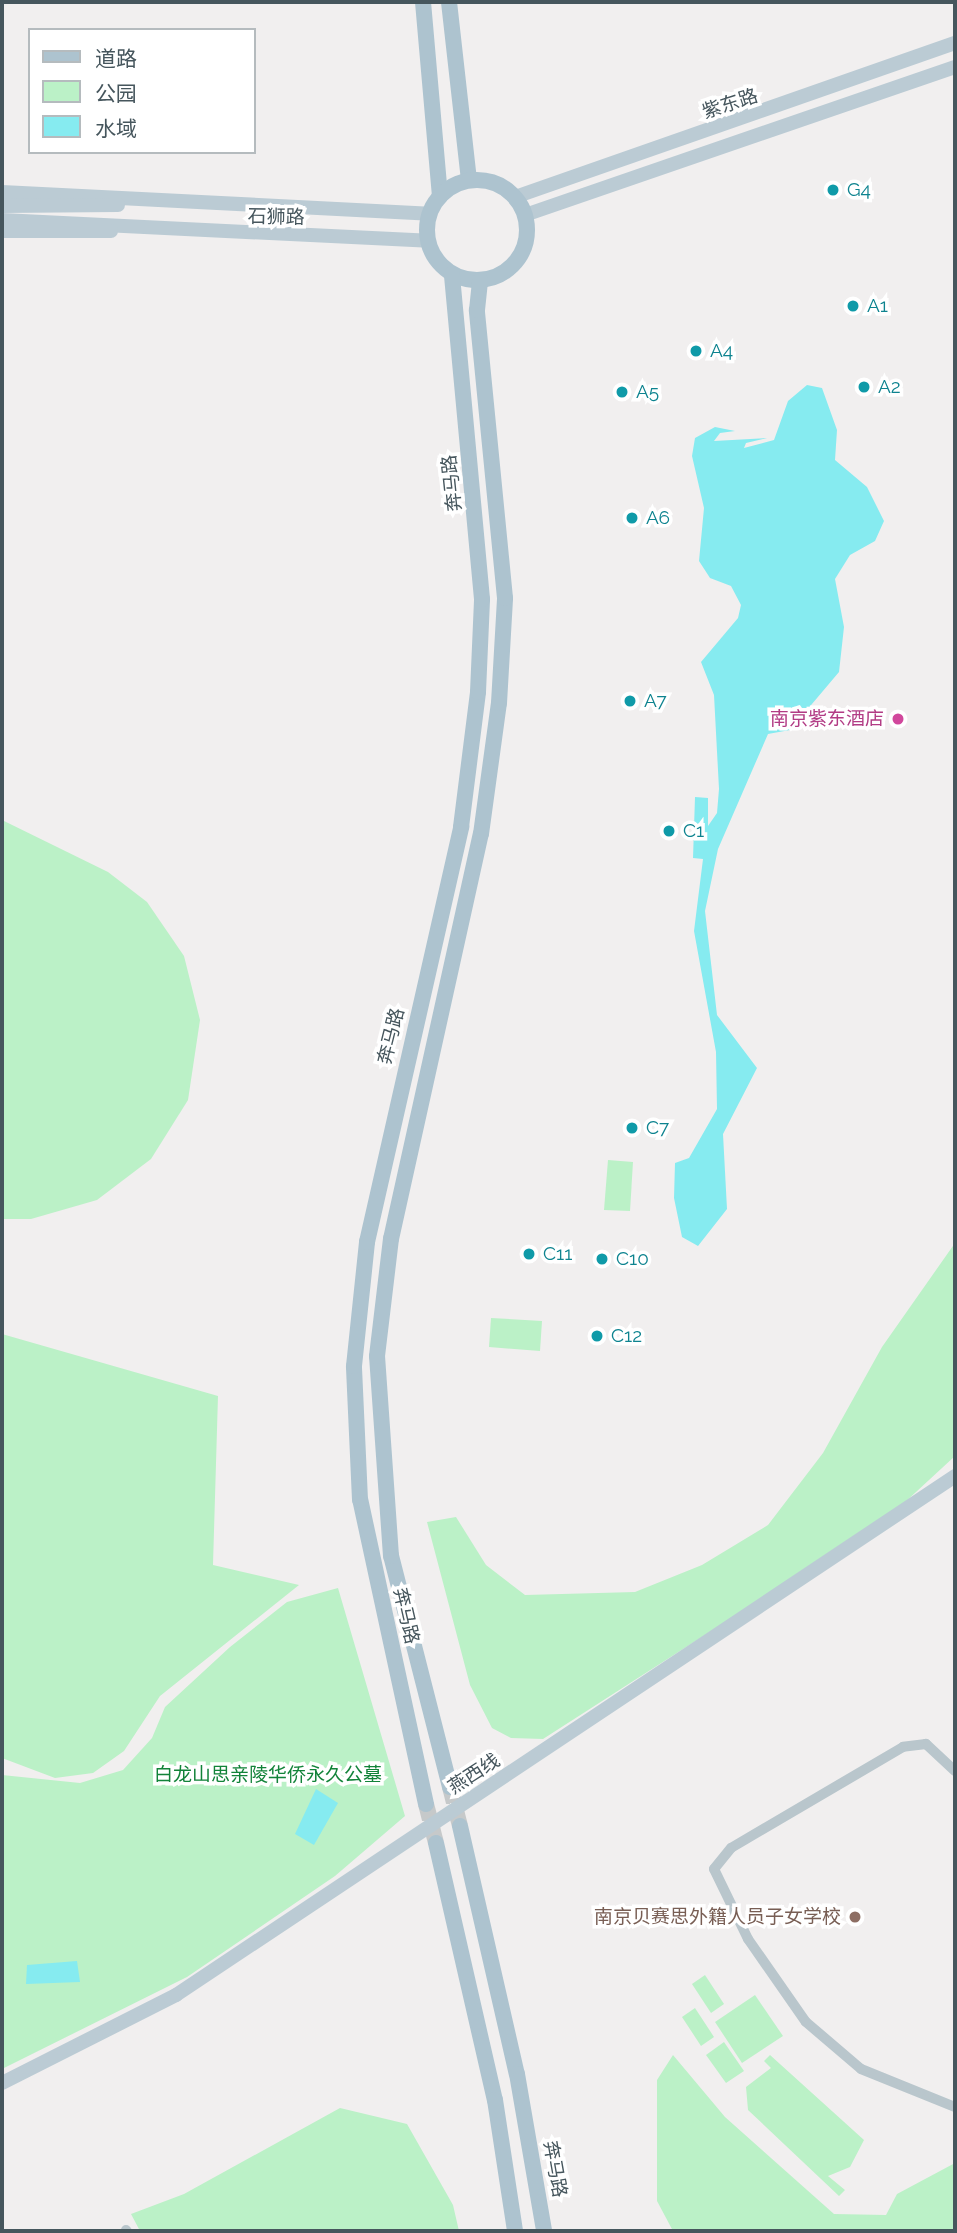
<!DOCTYPE html>
<meta charset="utf-8">
<style>
body{margin:0}
#map{position:relative;width:957px;height:2233px;overflow:hidden;background:#f1efef;font-family:Raleway,"Noto Sans SC",sans-serif}
div>[style]{position:absolute}
[style*='--x']{left:calc(var(--x)*1px);top:calc(var(--y)*1px);width:calc(var(--w)*1px);rotate:calc(var(--a)*1deg)}
.green>*{inset:0;background:#bbf1c7}
.water>*{inset:0;background:#86ebf0}
.primary-tunnel>*{height:16px;margin-top:-8px;transform-origin:0;background:repeating-linear-gradient(90deg,#c6c9ca 0 16px,transparent 0 24px)}
.street>*{height:10px;margin:-5px;padding:0 5px;transform-origin:5px;border-radius:5px;background:#b9c6cc}
.secondary>*{height:14px;margin:-7px;padding:0 7px;transform-origin:7px;border-radius:7px;background:#bbcbd4}
.primary>*{height:16px;margin:-8px;padding:0 8px;transform-origin:8px;border-radius:8px;background:#adc3cf}
.primary>.ring{margin:-8px;padding:0;box-sizing:content-box;background:none;border:16px solid #adc3cf;border-radius:50%}
.dots>*{width:19px;height:19px;translate:-50% -50%;box-sizing:border-box;border:4px solid #fff;border-radius:50%}
span{translate:-50% -50%;white-space:nowrap;text-align:center;line-height:1.15;-webkit-text-stroke:7px #fff;paint-order:stroke}
.street-label{font-size:19px;color:#46565d}
.culture-label{font-size:19px;color:#0d838f}
.left{translate:0 -50%;text-align:left}
.hotel-label{font-size:19px;color:#b23c85}
.right{translate:-100% -50%;text-align:right}
.park-label{font-size:19px;color:#128339}
.education-label{font-size:19px;color:#785e54}
.frame{position:absolute;inset:0;border:4px solid #46565d;pointer-events:none}
.legend{position:absolute;left:28px;top:28px;width:228px;height:126px;box-sizing:border-box;background:#fff;border:2px solid #b5bbbe;margin:0;padding:9px 12px;list-style:none;font-size:21px;color:#46565d}
.legend li{display:flex;align-items:center;gap:14px;height:35px}
.legend b{width:35px;border:2px solid #b5bbbe}
</style>
<div id="map">
<div class="green">
<div style="clip-path:polygon(2px 820px,108px 872px,147px 902px,184px 956px,200px 1020px,188px 1100px,151px 1159px,97px 1200px,31px 1219px,2px 1219px)"></div>
<div style="clip-path:polygon(608px 1160px,633px 1162px,630px 1211px,604px 1210px)"></div>
<div style="clip-path:polygon(955px 1243px,955px 1456px,890px 1516px,543px 1739px,511px 1738px,492px 1728px,470px 1685px,427px 1522px,456px 1517px,486px 1565px,525px 1595px,635px 1592px,702px 1565px,768px 1525px,823px 1453px,882px 1347px)"></div>
<div style="clip-path:polygon(491px 1318px,542px 1321px,540px 1351px,489px 1347px)"></div>
<div style="clip-path:polygon(2px 1334px,218px 1396px,213px 1565px,299px 1585px,160px 1696px,124px 1751px,93px 1773px,55px 1778px,2px 1758px)"></div>
<div style="clip-path:polygon(338px 1588px,405px 1816px,335px 1876px,187px 1977px,2px 2069px,2px 1775px,80px 1783px,123px 1770px,152px 1738px,165px 1707px,230px 1647px,287px 1602px)"></div>
<div style="clip-path:polygon(705px 1975px,724px 2004px,711px 2013px,692px 1984px)"></div>
<div style="clip-path:polygon(755px 1995px,783px 2036px,742px 2063px,715px 2022px)"></div>
<div style="clip-path:polygon(695px 2008px,714px 2037px,701px 2046px,682px 2017px)"></div>
<div style="clip-path:polygon(724px 2042px,744px 2071px,726px 2083px,706px 2055px)"></div>
<div style="clip-path:polygon(673px 2055px,725px 2117px,834px 2214px,886px 2215px,897px 2194px,955px 2163px,955px 2231px,673px 2231px,657px 2201px,657px 2080px)"></div>
<div style="clip-path:polygon(770px 2055px,864px 2140px,850px 2167px,828px 2176px,845px 2190px,839px 2196px,748px 2110px,746px 2087px,771px 2068px,764px 2061px)"></div>
<div style="clip-path:polygon(340px 2108px,407px 2124px,453px 2205px,459px 2231px,140px 2231px,131px 2214px,184px 2194px)"></div>
</div>
<div class="water">
<div style="clip-path:polygon(807px 385px,822px 388px,837px 430px,835px 460px,867px 487px,884px 521px,875px 541px,850px 555px,835px 579px,844px 627px,839px 672px,790px 730px,768px 734px,718px 849px,705px 911px,717px 1015px,757px 1068px,723px 1134px,727px 1209px,698px 1246px,682px 1237px,674px 1198px,675px 1163px,689px 1158px,717px 1109px,716px 1052px,694px 931px,703px 859px,693px 858px,695px 797px,708px 798px,708px 826px,717px 813px,719px 789px,714px 695px,701px 662px,738px 618px,741px 605px,731px 586px,710px 578px,699px 561px,704px 508px,692px 456px,695px 438px,715px 427px,735px 431px,720px 433px,714px 441px,767px 438px,746px 443px,744px 448px,774px 440px,788px 401px)"></div>
<div style="clip-path:polygon(316px 1789px,338px 1803px,314px 1845px,295px 1834px)"></div>
<div style="clip-path:polygon(77px 1961px,80px 1982px,26px 1984px,27px 1965px)"></div>
</div>
<div class="primary-tunnel">
<div style="--x:450;--y:1787;--w:40;--a:75.6"></div>
<div style="--x:426;--y:1804;--w:40;--a:75.6"></div>
</div>
<div class="street">
<div style="--x:955;--y:1771;--w:40;--a:-137"></div>
<div style="--x:926;--y:1744;--w:23;--a:173"></div>
<div style="--x:903;--y:1747;--w:199;--a:149.6"></div>
<div style="--x:731;--y:1848;--w:27;--a:129"></div>
<div style="--x:714;--y:1869;--w:78;--a:64.1"></div>
<div style="--x:748;--y:1939;--w:101;--a:55.1"></div>
<div style="--x:806;--y:2022;--w:72;--a:40.5"></div>
<div style="--x:861;--y:2069;--w:101;--a:22"></div>
<div style="--x:126;--y:2230;--w:1;--a:45"></div>
</div>
<div class="secondary">
<div style="--x:2;--y:192;--w:428;--a:2.9"></div>
<div style="--x:515;--y:197;--w:466;--a:-19.3"></div>
<div style="--x:2;--y:206;--w:116;--a:-0.5"></div>
<div style="--x:525;--y:215;--w:455;--a:-19"></div>
<div style="--x:2;--y:220;--w:427;--a:2.8"></div>
<div style="--x:2;--y:231;--w:109;--a:0"></div>
<div style="--x:2;--y:2083;--w:195;--a:-26.8"></div>
<div style="--x:176;--y:1995;--w:936;--a:-33.67"></div>
</div>
<div class="primary">
<div style="--x:423;--y:2;--w:195;--a:85"></div>
<div style="--x:449;--y:2;--w:179;--a:83.6"></div>
<div class="ring" style="left:427px;top:180px;width:84px;height:84px"></div>
<div style="--x:450;--y:1787;--w:238;--a:-104.3"></div>
<div style="--x:391;--y:1556;--w:200;--a:-94"></div>
<div style="--x:377;--y:1356;--w:118;--a:-83.2"></div>
<div style="--x:391;--y:1239;--w:415;--a:-77.5"></div>
<div style="--x:481;--y:834;--w:132;--a:-82.2"></div>
<div style="--x:499;--y:703;--w:105;--a:-86.7"></div>
<div style="--x:505;--y:598;--w:289;--a:-95.6"></div>
<div style="--x:477;--y:310;--w:30;--a:-84"></div>
<div style="--x:426;--y:1804;--w:311;--a:-102.2"></div>
<div style="--x:360;--y:1500;--w:134;--a:-92.6"></div>
<div style="--x:354;--y:1366;--w:125;--a:-84"></div>
<div style="--x:367;--y:1242;--w:426;--a:-77.2"></div>
<div style="--x:461;--y:827;--w:136;--a:-82.8"></div>
<div style="--x:478;--y:692;--w:93;--a:-87.5"></div>
<div style="--x:482;--y:599;--w:326;--a:-95.3"></div>
<div style="--x:460;--y:1826;--w:254;--a:77.1"></div>
<div style="--x:517;--y:2074;--w:159;--a:80.2"></div>
<div style="--x:436;--y:1843;--w:264;--a:77.1"></div>
<div style="--x:495;--y:2100;--w:133;--a:81.3"></div>
</div>
<div class="dots">
<div style="left:833px;top:190px;background:#0f9aa8"></div>
<div style="left:853px;top:306px;background:#0f9aa8"></div>
<div style="left:696px;top:351px;background:#0f9aa8"></div>
<div style="left:864px;top:387px;background:#0f9aa8"></div>
<div style="left:622px;top:392px;background:#0f9aa8"></div>
<div style="left:632px;top:518px;background:#0f9aa8"></div>
<div style="left:630px;top:701px;background:#0f9aa8"></div>
<div style="left:898px;top:719px;background:#d1479c"></div>
<div style="left:669px;top:831px;background:#0f9aa8"></div>
<div style="left:632px;top:1128px;background:#0f9aa8"></div>
<div style="left:529px;top:1254px;background:#0f9aa8"></div>
<div style="left:602px;top:1259px;background:#0f9aa8"></div>
<div style="left:597px;top:1336px;background:#0f9aa8"></div>
<div style="left:855px;top:1917px;background:#8d6e63"></div>
</div>
<div class="street-label">
<span style="left:730px;top:104px;rotate:-18deg">紫东路</span>
<span style="left:276px;top:217px;rotate:1deg">石狮路</span>
<span style="left:452px;top:483px;rotate:-96deg">奔马路</span>
<span style="left:391px;top:1036px;rotate:-76deg">奔马路</span>
<span style="left:406px;top:1616px;rotate:77deg">奔马路</span>
<span style="left:474px;top:1774px;rotate:-33deg">燕西线</span>
<span style="left:555px;top:2169px;rotate:80deg">奔马路</span>
</div>
<div class="culture-label">
<span class="left" style="left:847px;top:190px">G4</span>
<span class="left" style="left:867px;top:306px">A1</span>
<span class="left" style="left:710px;top:351px">A4</span>
<span class="left" style="left:878px;top:387px">A2</span>
<span class="left" style="left:636px;top:392px">A5</span>
<span class="left" style="left:646px;top:518px">A6</span>
<span class="left" style="left:644px;top:701px">A7</span>
<span class="left" style="left:683px;top:831px">C1</span>
<span class="left" style="left:646px;top:1128px">C7</span>
<span class="left" style="left:543px;top:1254px">C11</span>
<span class="left" style="left:616px;top:1259px">C10</span>
<span class="left" style="left:611px;top:1336px">C12</span>
</div>
<div class="hotel-label">
<span class="right" style="left:884px;top:719px">南京紫东酒店</span>
</div>
<div class="park-label">
<span style="left:268px;top:1775px">白龙山思亲陵华侨永久公墓</span>
</div>
<div class="education-label">
<span class="right" style="left:841px;top:1917px">南京贝赛思外籍人员子女学校</span>
</div>
<div class="frame"></div>
<ul class="legend">
<li><b style="height:9px;background:#adc3cf"></b>道路</li>
<li><b style="height:19px;background:#bbf1c7"></b>公园</li>
<li><b style="height:19px;background:#86ebf0"></b>水域</li>
</ul>
</div>
